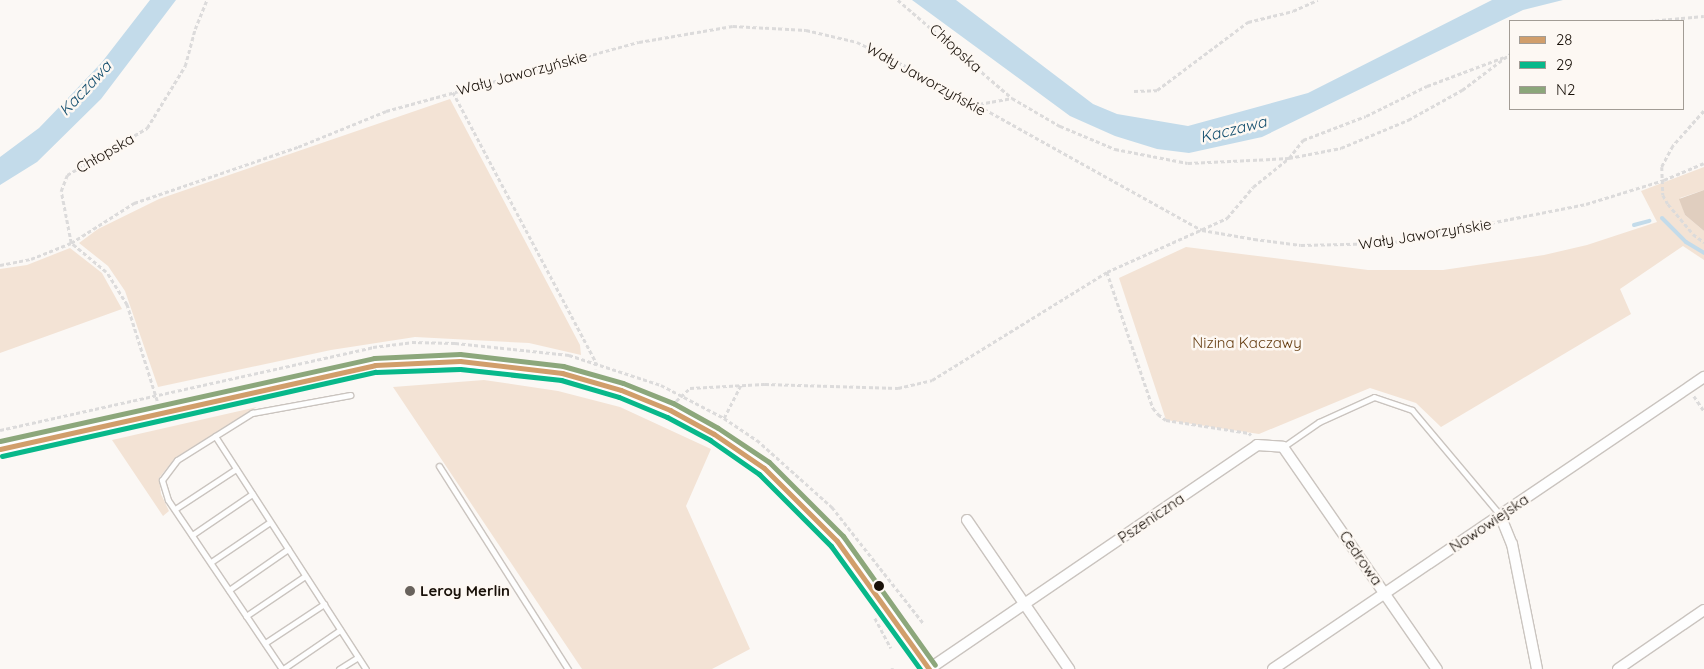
<!DOCTYPE html>
<meta charset="utf-8">
<style>
body{margin:0}
#map{position:relative;width:1704px;height:669px;overflow:hidden;background:#fbf8f5;font-family:Quicksand,sans-serif}
div>[style]{position:absolute}
[style*='--x']{left:calc(var(--x)*1px);top:calc(var(--y)*1px);width:calc(var(--w)*1px);rotate:calc(var(--a)*1deg)}
.green>*{inset:0;background:#f3e3d5}
.forest>*{inset:0;background:#e0cebf}
.water>*{inset:0;background:#c3dbea}
.stream>*{height:4px;margin:-2px;padding:0 2px;transform-origin:2px;border-radius:2px;background:#c3dbea}
.path>*{height:2.5px;margin-top:-1.25px;transform-origin:0;background:repeating-linear-gradient(90deg,#dcdbdb 0 4px,transparent 0 6.5px)}
.roads{filter:drop-shadow(1px 0 #cac4bf) drop-shadow(-1px 0 #cac4bf) drop-shadow(0 1px #cac4bf) drop-shadow(0 -1px #cac4bf)}
.service>*{height:5px;margin:-2.5px;padding:0 2.5px;transform-origin:2.5px;border-radius:2.5px;background:#fefefe}
.minor>*{height:10px;margin:-5px;padding:0 5px;transform-origin:5px;border-radius:5px;background:#fefefe}
.tertiary>*{height:12px;margin:-6px;padding:0 6px;transform-origin:6px;border-radius:6px;background:#fefefe}
.bus-1>*{height:5px;margin:-2.5px;padding:0 2.5px;transform-origin:2.5px;border-radius:2.5px;background:#d19e6b}
.bus-2>*{height:5px;margin:-2.5px;padding:0 2.5px;transform-origin:2.5px;border-radius:2.5px;background:#08b88a}
.bus-3>*{height:5px;margin:-2.5px;padding:0 2.5px;transform-origin:2.5px;border-radius:2.5px;background:#8ca77b}
.dots>*{width:14px;height:14px;translate:-50% -50%;box-sizing:border-box;border:2px solid #fdf8f3;border-radius:50%}
span{translate:-50% -50%;white-space:nowrap;text-align:center;line-height:1.15;-webkit-text-stroke:5px #fdf8f3;paint-order:stroke}
.street-label{font-size:15px;color:#191109}
.park-label{font-size:15px;color:#663e12}
.poi-label{font-size:15px;color:#191109;font-weight:700}
.left{translate:0 -50%;text-align:left}
.water-label{font-size:16px;color:#144f6f;font-style:italic}
.legend{position:absolute;left:1509px;top:20px;width:175px;height:90px;box-sizing:border-box;background:#fdf8f3;border:1px solid #a29c95;margin:0;padding:6px 9px;list-style:none;font-size:15px;color:#191109}
.legend li{display:flex;align-items:center;gap:10px;height:25px}
.legend b{width:25px;border:1px solid #a29c95}
</style>
<div id="map">
<div class="green">
<div style="clip-path:polygon(450px 99px,580px 345px,581px 355px,529px 343px,415px 337px,331px 350px,158px 387px,125px 291px,108px 266px,79px 243px,98px 229px,159px 199px)"></div>
<div style="clip-path:polygon(1704px 167px,1704px 190px,1680px 198px,1685px 215px,1704px 231px,1704px 260px,1683px 246px,1620px 289px,1631px 314px,1441px 427px,1416px 403px,1370px 388px,1259px 434px,1166px 420px,1119px 278px,1186px 247px,1368px 270px,1443px 270px,1544px 255px,1587px 245px,1657px 222px,1641px 191px)"></div>
<div style="clip-path:polygon(70px 248px,102px 273px,122px 309px,0 353px,0 269px,27px 265px)"></div>
<div style="clip-path:polygon(484px 380px,558px 391px,620px 407px,711px 449px,686px 506px,750px 649px,712px 669px,582px 669px,393px 387px)"></div>
<div style="clip-path:polygon(257px 407px,175px 458px,159px 478px,161px 494px,169px 511px,163px 516px,112px 440px)"></div>
</div>
<div class="forest">
<div style="clip-path:polygon(1704px 190px,1704px 231px,1685px 215px,1679px 199px)"></div>
</div>
<div class="water">
<div style="clip-path:polygon(150px 0,176px 0,101px 99px,37px 162px,0 185px,0 157px,39px 128px,68px 98px,102px 62px)"></div>
<div style="clip-path:polygon(912px 0,956px 0,1093px 104px,1117px 114px,1188px 126px,1308px 93px,1492px 0,1563px 0,1523px 10px,1262px 137px,1189px 153px,1157px 149px,1115px 136px,1070px 116px)"></div>
</div>
<div class="stream">
<div style="--x:1662;--y:218;--w:34;--a:45"></div>
<div style="--x:1686;--y:242;--w:21;--a:31"></div>
<div style="--x:1634;--y:225;--w:16;--a:-15"></div>
</div>
<div class="path">
<div style="--x:898;--y:0;--w:150;--a:40.7"></div>
<div style="--x:1649;--y:21;--w:55;--a:-5.2"></div>
<div style="--x:1134;--y:91;--w:23;--a:-2"></div>
<div style="--x:1157;--y:90;--w:114;--a:-36.8"></div>
<div style="--x:1248;--y:22;--w:46;--a:-13.7"></div>
<div style="--x:1293;--y:11;--w:27;--a:-24"></div>
<div style="--x:453;--y:92;--w:306;--a:62.1"></div>
<div style="--x:596;--y:362;--w:7;--a:90"></div>
<div style="--x:973;--y:105;--w:40;--a:-10"></div>
<div style="--x:1012;--y:98;--w:56;--a:30.3"></div>
<div style="--x:1060;--y:126;--w:60;--a:22.7"></div>
<div style="--x:1115;--y:149;--w:74;--a:10.9"></div>
<div style="--x:1188;--y:163;--w:101;--a:-2.8"></div>
<div style="--x:1289;--y:158;--w:53;--a:-10.9"></div>
<div style="--x:1341;--y:148;--w:73;--a:-22.7"></div>
<div style="--x:1408;--y:120;--w:62;--a:-29.1"></div>
<div style="--x:1462;--y:90;--w:60;--a:-36.9"></div>
<div style="--x:1704;--y:111;--w:47;--a:131.5"></div>
<div style="--x:1673;--y:146;--w:24;--a:118"></div>
<div style="--x:1662;--y:167;--w:28;--a:88"></div>
<div style="--x:1663;--y:195;--w:10;--a:61"></div>
<div style="--x:1668;--y:204;--w:39;--a:50"></div>
<div style="--x:1693;--y:234;--w:14;--a:36"></div>
<div style="--x:0;--y:265;--w:32;--a:-11"></div>
<div style="--x:31;--y:259;--w:43;--a:-21.8"></div>
<div style="--x:71;--y:243;--w:75;--a:-32.4"></div>
<div style="--x:134;--y:203;--w:173;--a:-18.9"></div>
<div style="--x:298;--y:147;--w:95;--a:-22.2"></div>
<div style="--x:386;--y:111;--w:262;--a:-15.3"></div>
<div style="--x:639;--y:42;--w:95;--a:-9.7"></div>
<div style="--x:733;--y:26;--w:73;--a:3.1"></div>
<div style="--x:806;--y:30;--w:52;--a:13.2"></div>
<div style="--x:857;--y:42;--w:66;--a:26.2"></div>
<div style="--x:916;--y:71;--w:327;--a:29.1"></div>
<div style="--x:1202;--y:230;--w:53;--a:9.8"></div>
<div style="--x:1254;--y:239;--w:47;--a:7.3"></div>
<div style="--x:1301;--y:245;--w:88;--a:-1.3"></div>
<div style="--x:1389;--y:243;--w:201;--a:-11.2"></div>
<div style="--x:1586;--y:204;--w:82;--a:-17.1"></div>
<div style="--x:1664;--y:180;--w:43;--a:-23"></div>
<div style="--x:1107;--y:272;--w:144;--a:71.3"></div>
<div style="--x:1153;--y:408;--w:8;--a:50"></div>
<div style="--x:1158;--y:414;--w:10;--a:37"></div>
<div style="--x:1166;--y:420;--w:84;--a:8.9"></div>
<div style="--x:1249;--y:433;--w:3;--a:45"></div>
<div style="--x:1694;--y:396;--w:18;--a:56"></div>
<div style="--x:157;--y:401;--w:101;--a:-107.4"></div>
<div style="--x:127;--y:305;--w:39;--a:-122"></div>
<div style="--x:106;--y:272;--w:45;--a:-140.4"></div>
<div style="--x:71;--y:243;--w:53;--a:-100.9"></div>
<div style="--x:61;--y:191;--w:17;--a:-69"></div>
<div style="--x:67;--y:175;--w:93;--a:-30.4"></div>
<div style="--x:147;--y:128;--w:73;--a:-58.5"></div>
<div style="--x:185;--y:66;--w:38;--a:-75"></div>
<div style="--x:195;--y:29;--w:31;--a:-68"></div>
<div style="--x:676;--y:401;--w:19;--a:-43"></div>
<div style="--x:690;--y:388;--w:75;--a:-3.1"></div>
<div style="--x:765;--y:384;--w:133;--a:1.7"></div>
<div style="--x:898;--y:388;--w:35;--a:-13"></div>
<div style="--x:932;--y:380;--w:206;--a:-31.7"></div>
<div style="--x:1107;--y:272;--w:132;--a:-24.2"></div>
<div style="--x:1227;--y:218;--w:40;--a:-50"></div>
<div style="--x:1253;--y:187;--w:46;--a:-38.9"></div>
<div style="--x:1289;--y:158;--w:23;--a:-52"></div>
<div style="--x:1303;--y:140;--w:67;--a:-20.9"></div>
<div style="--x:1366;--y:116;--w:68;--a:-26.2"></div>
<div style="--x:1427;--y:86;--w:82;--a:-20.6"></div>
<div style="--x:724;--y:418;--w:37;--a:-63"></div>
<div style="--x:0;--y:430;--w:382;--a:-12.5"></div>
<div style="--x:373;--y:347;--w:39;--a:-7"></div>
<div style="--x:412;--y:342;--w:43;--a:1.3"></div>
<div style="--x:455;--y:343;--w:115;--a:6"></div>
<div style="--x:569;--y:355;--w:97;--a:18.1"></div>
<div style="--x:661;--y:385;--w:71;--a:27.6"></div>
<div style="--x:724;--y:418;--w:40;--a:34"></div>
<div style="--x:757;--y:440;--w:101;--a:41.8"></div>
<div style="--x:832;--y:507;--w:149;--a:51.8"></div>
<div style="--x:875;--y:618;--w:34;--a:62"></div>
<div style="--x:892;--y:669;--w:1;--a:-90"></div>
</div>
<div class="roads">
<div class="service">
<div style="--x:215;--y:436;--w:278;--a:57.1"></div>
<div style="--x:1283;--y:447;--w:44;--a:-34.8"></div>
<div style="--x:1319;--y:422;--w:60;--a:-24.4"></div>
<div style="--x:1374;--y:397;--w:40;--a:18.9"></div>
<div style="--x:1412;--y:410;--w:137;--a:50"></div>
<div style="--x:439;--y:466;--w:241;--a:57.6"></div>
<div style="--x:175;--y:509;--w:73;--a:-33.3"></div>
<div style="--x:192;--y:535;--w:73;--a:-34.3"></div>
<div style="--x:211;--y:562;--w:71;--a:-34.1"></div>
<div style="--x:229;--y:590;--w:72;--a:-34.8"></div>
<div style="--x:246;--y:616;--w:71;--a:-34.1"></div>
<div style="--x:265;--y:643;--w:71;--a:-33.5"></div>
<div style="--x:282;--y:669;--w:204;--a:-124"></div>
<div style="--x:168;--y:500;--w:21;--a:-107"></div>
<div style="--x:162;--y:480;--w:25;--a:-53"></div>
<div style="--x:177;--y:460;--w:89;--a:-32.1"></div>
<div style="--x:252;--y:413;--w:100;--a:-10.4"></div>
<div style="--x:283;--y:669;--w:69;--a:-34.4"></div>
<div style="--x:339;--y:669;--w:22;--a:-32"></div>
</div>
<div class="minor">
<div style="--x:1500;--y:515;--w:31;--a:68"></div>
<div style="--x:1512;--y:544;--w:127;--a:78.7"></div>
<div style="--x:967;--y:520;--w:181;--a:55.6"></div>
<div style="--x:929;--y:669;--w:397;--a:-34.3"></div>
<div style="--x:1257;--y:445;--w:26;--a:4"></div>
<div style="--x:1283;--y:447;--w:270;--a:55.3"></div>
<div style="--x:1273;--y:669;--w:521;--a:-34.12"></div>
<div style="--x:1618;--y:669;--w:104;--a:-34.5"></div>
</div>
<div class="tertiary">
<div style="--x:0;--y:449;--w:384;--a:-12.6"></div>
<div style="--x:375;--y:365;--w:85;--a:-2.7"></div>
<div style="--x:460;--y:361;--w:103;--a:6.7"></div>
<div style="--x:562;--y:373;--w:61;--a:16.1"></div>
<div style="--x:621;--y:390;--w:53;--a:22.2"></div>
<div style="--x:670;--y:410;--w:50;--a:28.6"></div>
<div style="--x:714;--y:434;--w:60;--a:34.2"></div>
<div style="--x:764;--y:468;--w:103;--a:45"></div>
<div style="--x:837;--y:541;--w:158;--a:54.3"></div>
</div>
</div>
<div class="bus-1">
<div style="--x:0;--y:449;--w:384;--a:-12.6"></div>
<div style="--x:375;--y:365;--w:85;--a:-2.7"></div>
<div style="--x:460;--y:361;--w:103;--a:6.7"></div>
<div style="--x:562;--y:373;--w:61;--a:16.1"></div>
<div style="--x:621;--y:390;--w:53;--a:22.2"></div>
<div style="--x:670;--y:410;--w:50;--a:28.6"></div>
<div style="--x:714;--y:434;--w:60;--a:34.2"></div>
<div style="--x:764;--y:468;--w:103;--a:45"></div>
<div style="--x:837;--y:541;--w:158;--a:54.3"></div>
</div>
<div class="bus-2">
<div style="--x:2;--y:456;--w:383;--a:-12.7"></div>
<div style="--x:376;--y:372;--w:84;--a:-2"></div>
<div style="--x:460;--y:369;--w:102;--a:6.2"></div>
<div style="--x:561;--y:380;--w:60;--a:16.3"></div>
<div style="--x:619;--y:397;--w:52;--a:22.6"></div>
<div style="--x:667;--y:417;--w:49;--a:28.1"></div>
<div style="--x:710;--y:440;--w:60;--a:34.8"></div>
<div style="--x:759;--y:474;--w:102;--a:45"></div>
<div style="--x:831;--y:546;--w:152;--a:54.1"></div>
</div>
<div class="bus-3">
<div style="--x:0;--y:441;--w:383;--a:-12.5"></div>
<div style="--x:374;--y:358;--w:86;--a:-2.7"></div>
<div style="--x:460;--y:354;--w:104;--a:6.6"></div>
<div style="--x:563;--y:366;--w:62;--a:15.8"></div>
<div style="--x:623;--y:383;--w:54;--a:21.8"></div>
<div style="--x:673;--y:403;--w:51;--a:29.1"></div>
<div style="--x:718;--y:428;--w:61;--a:33.7"></div>
<div style="--x:769;--y:462;--w:105;--a:45"></div>
<div style="--x:843;--y:536;--w:158;--a:54.5"></div>
</div>
<div class="dots">
<div style="left:879px;top:586px;background:#191109"></div>
<div style="left:410px;top:591px;background:#68625c"></div>
</div>
<div class="street-label">
<span style="left:956px;top:48px;rotate:42deg">Chłopska</span>
<span style="left:522px;top:73px;rotate:-15deg">Wały Jaworzyńskie</span>
<span style="left:926px;top:79px;rotate:29deg">Wały Jaworzyńskie</span>
<span style="left:105px;top:153px;rotate:-30deg">Chłopska</span>
<span style="left:1425px;top:234px;rotate:-9deg">Wały Jaworzyńskie</span>
<span style="left:1151px;top:518px;rotate:-34deg">Pszeniczna</span>
<span style="left:1489px;top:523px;rotate:-34deg">Nowowiejska</span>
<span style="left:1361px;top:558px;rotate:55deg">Cedrowa</span>
</div>
<div class="park-label">
<span style="left:1247px;top:343px">Nizina Kaczawy</span>
</div>
<div class="poi-label">
<span class="left" style="left:420px;top:591px">Leroy Merlin</span>
</div>
<div class="water-label">
<span style="left:85px;top:88px;rotate:-47deg">Kaczawa</span>
<span style="left:1233px;top:129px;rotate:-14deg">Kaczawa</span>
</div>
<ul class="legend">
<li><b style="height:6px;background:#d19e6b"></b>28</li>
<li><b style="height:6px;background:#08b88a"></b>29</li>
<li><b style="height:6px;background:#8ca77b"></b>N2</li>
</ul>
</div>
